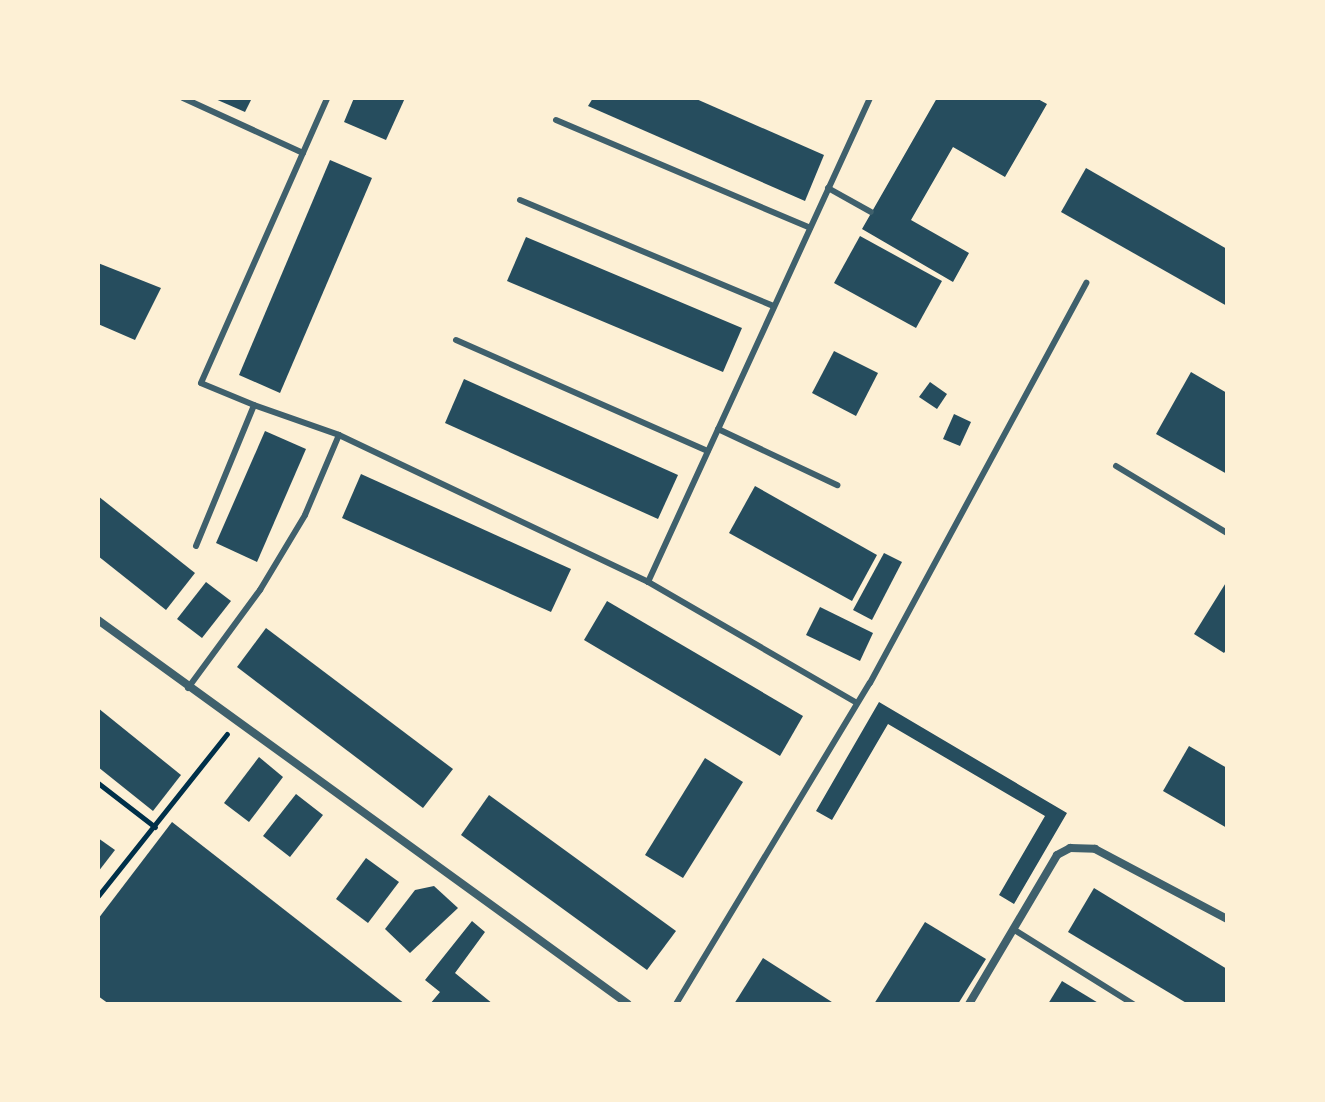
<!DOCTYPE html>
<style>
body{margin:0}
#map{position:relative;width:1325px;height:1102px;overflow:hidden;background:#fdf0d5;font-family:Commissioner,sans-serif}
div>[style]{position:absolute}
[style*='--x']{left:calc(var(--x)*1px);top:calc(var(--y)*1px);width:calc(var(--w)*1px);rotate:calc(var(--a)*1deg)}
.building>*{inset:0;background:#264d5e}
.path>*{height:5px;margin:-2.5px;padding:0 2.5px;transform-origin:2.5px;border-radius:2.5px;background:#003049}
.service>*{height:6px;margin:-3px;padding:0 3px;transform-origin:3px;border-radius:3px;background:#3f606c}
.minor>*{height:8px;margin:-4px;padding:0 4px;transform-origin:4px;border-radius:4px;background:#3f606c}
span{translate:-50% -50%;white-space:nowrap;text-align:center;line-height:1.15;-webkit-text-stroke:8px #fdf0d5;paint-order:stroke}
.frame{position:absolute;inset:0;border:100px solid #fdf0d5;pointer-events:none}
</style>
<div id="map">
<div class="building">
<div style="clip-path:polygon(213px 98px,252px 98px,245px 112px)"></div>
<div style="clip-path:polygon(354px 98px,405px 98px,386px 140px,344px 122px)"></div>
<div style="clip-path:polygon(593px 98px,694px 98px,824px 155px,805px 201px,588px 106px)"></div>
<div style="clip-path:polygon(937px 98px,1036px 98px,1047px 104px,1005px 177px,953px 147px,911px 220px,969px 253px,953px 282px,862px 229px)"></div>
<div style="clip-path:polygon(330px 160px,372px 178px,280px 393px,239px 375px)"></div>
<div style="clip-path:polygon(1086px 168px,1227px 249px,1227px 306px,1061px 212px)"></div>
<div style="clip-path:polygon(860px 236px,942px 281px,916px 328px,834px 283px)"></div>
<div style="clip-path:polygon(526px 237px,742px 328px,723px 372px,507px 281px)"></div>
<div style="clip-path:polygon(98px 263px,161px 288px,135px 340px,98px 324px)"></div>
<div style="clip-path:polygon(834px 351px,878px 373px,856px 416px,812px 393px)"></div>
<div style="clip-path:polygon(1191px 372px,1227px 393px,1227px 474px,1156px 434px)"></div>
<div style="clip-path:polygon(464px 379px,678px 475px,658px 519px,445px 423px)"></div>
<div style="clip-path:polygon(930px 382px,947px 394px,937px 409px,919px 397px)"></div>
<div style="clip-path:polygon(954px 414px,971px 422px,960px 446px,943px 439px)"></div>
<div style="clip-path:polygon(265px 431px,306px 449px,257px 562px,216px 543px)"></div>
<div style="clip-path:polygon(361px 474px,571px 569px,551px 612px,342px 518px)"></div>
<div style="clip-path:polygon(755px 486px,877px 555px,852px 601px,729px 533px)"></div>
<div style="clip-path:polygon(98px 496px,195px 573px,166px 610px,98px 556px)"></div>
<div style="clip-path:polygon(884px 553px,902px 562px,872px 620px,853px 610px)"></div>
<div style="clip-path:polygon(1227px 581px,1227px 649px,1224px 653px,1194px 634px)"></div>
<div style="clip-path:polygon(206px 582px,231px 601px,202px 638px,177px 619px)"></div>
<div style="clip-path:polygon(607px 601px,803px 716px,780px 756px,584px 640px)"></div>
<div style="clip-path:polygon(820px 607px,873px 633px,860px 661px,806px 635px)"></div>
<div style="clip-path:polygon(266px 628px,453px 769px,423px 808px,237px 667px)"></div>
<div style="clip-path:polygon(879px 702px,1067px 813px,1014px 904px,999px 895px,1045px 816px,888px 724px,832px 820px,816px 811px)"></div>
<div style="clip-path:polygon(98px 708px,181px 775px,153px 811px,98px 767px)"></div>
<div style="clip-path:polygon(1189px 746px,1227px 768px,1227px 828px,1163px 791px)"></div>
<div style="clip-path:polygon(259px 757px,283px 777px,249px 822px,224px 803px)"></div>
<div style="clip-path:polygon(705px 758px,743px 782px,683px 878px,645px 855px)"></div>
<div style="clip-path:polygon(296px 794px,323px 815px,290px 857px,263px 836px)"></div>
<div style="clip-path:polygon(489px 795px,676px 931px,647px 970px,461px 835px)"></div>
<div style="clip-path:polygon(172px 822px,405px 1004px,109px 1004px,98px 996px,98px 919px)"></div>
<div style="clip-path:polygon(98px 838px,115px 850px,98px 872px)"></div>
<div style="clip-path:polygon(366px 858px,399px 882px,368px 923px,336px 899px)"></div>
<div style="clip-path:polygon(434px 886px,458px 908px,410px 953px,385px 929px,415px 890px)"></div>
<div style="clip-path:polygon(1094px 888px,1227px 969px,1227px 1004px,1188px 1004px,1068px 932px)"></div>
<div style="clip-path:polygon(472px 921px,485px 932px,455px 973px,493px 1004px,430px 1004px,440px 992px,425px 980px)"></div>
<div style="clip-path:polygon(925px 922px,986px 959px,958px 1004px,874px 1004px)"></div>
<div style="clip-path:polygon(763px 958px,835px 1004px,734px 1004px)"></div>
<div style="clip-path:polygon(1062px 981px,1100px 1004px,1048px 1004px)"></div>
</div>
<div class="path">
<div style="--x:98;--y:783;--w:72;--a:37.7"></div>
<div style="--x:98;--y:896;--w:207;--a:-51.5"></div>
</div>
<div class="service">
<div style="--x:183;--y:98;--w:132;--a:24.6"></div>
<div style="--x:556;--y:120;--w:276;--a:23"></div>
<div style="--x:828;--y:188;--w:49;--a:29.2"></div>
<div style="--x:520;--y:200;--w:275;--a:22.7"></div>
<div style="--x:456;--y:340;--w:275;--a:23.8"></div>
<div style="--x:254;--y:405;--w:90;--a:19.4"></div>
<div style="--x:718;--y:429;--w:132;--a:25.2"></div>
<div style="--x:1116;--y:466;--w:130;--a:31.1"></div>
<div style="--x:196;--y:546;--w:152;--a:-67.6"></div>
<div style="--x:254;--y:405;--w:57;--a:-157.5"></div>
<div style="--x:201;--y:383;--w:312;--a:-66.1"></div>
<div style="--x:188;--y:688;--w:122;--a:-53.7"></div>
<div style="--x:260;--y:590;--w:87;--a:-59"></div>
<div style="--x:305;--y:515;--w:87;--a:-67"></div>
<div style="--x:339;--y:435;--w:342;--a:25.4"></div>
<div style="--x:857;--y:703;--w:241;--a:-149.9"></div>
<div style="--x:648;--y:582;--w:532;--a:-65.36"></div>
<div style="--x:1013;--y:929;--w:142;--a:32"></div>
<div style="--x:676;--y:1004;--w:375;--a:-58.9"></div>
<div style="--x:870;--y:683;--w:455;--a:-61.6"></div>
</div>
<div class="minor">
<div style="--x:98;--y:620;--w:654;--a:35.92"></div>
<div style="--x:969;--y:1004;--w:173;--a:-59.4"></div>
<div style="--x:1057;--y:855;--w:15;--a:-28"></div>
<div style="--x:1070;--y:848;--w:25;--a:2"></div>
<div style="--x:1095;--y:849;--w:149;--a:27.9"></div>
</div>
<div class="frame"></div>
</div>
